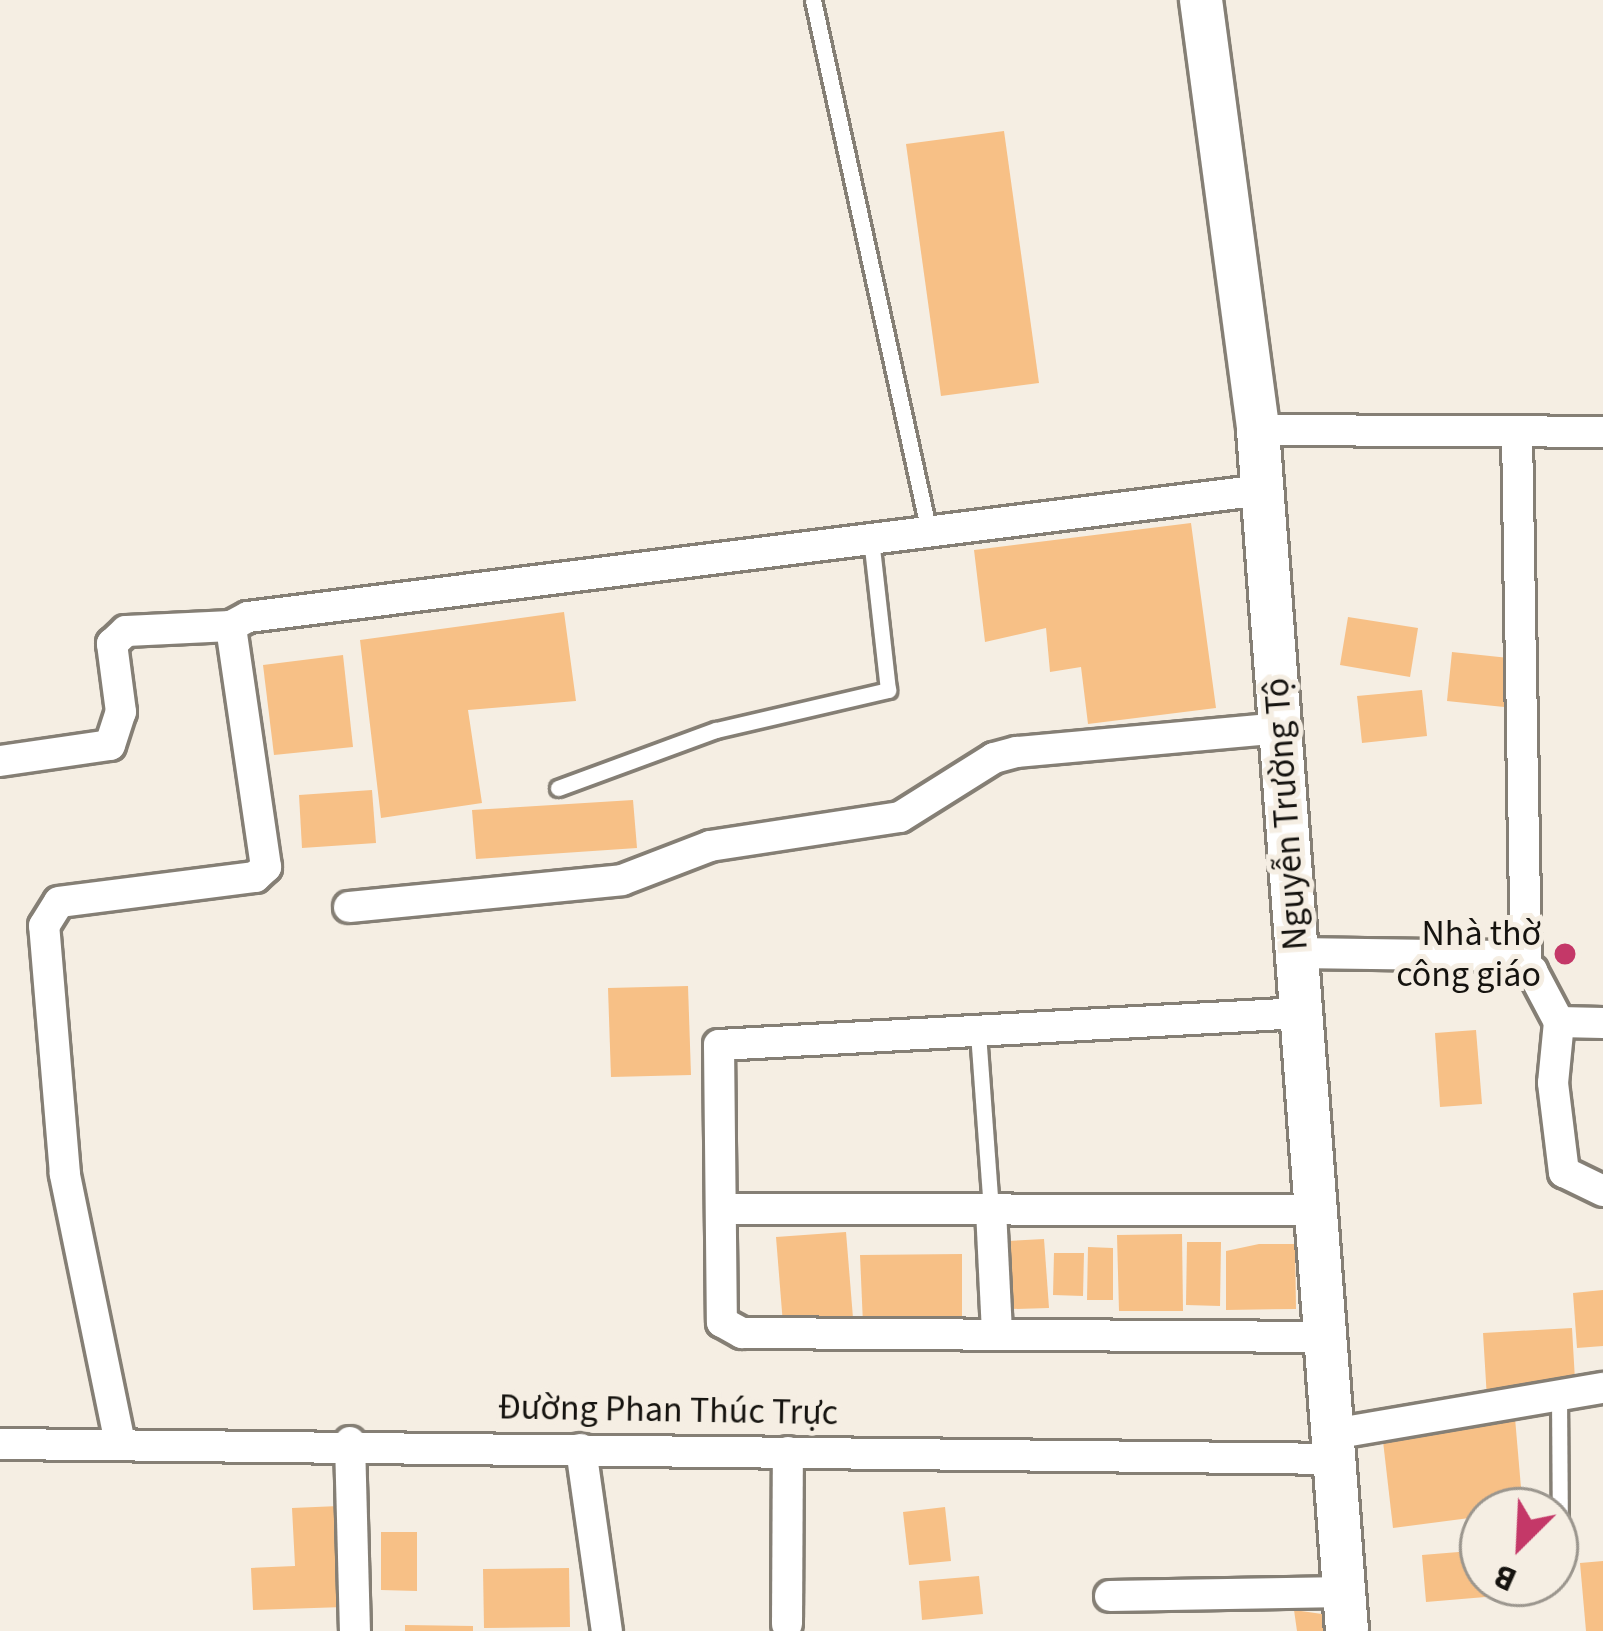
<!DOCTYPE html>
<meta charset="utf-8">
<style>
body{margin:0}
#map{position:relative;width:1603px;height:1631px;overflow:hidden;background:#f5eee3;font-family:"Source Sans 3",sans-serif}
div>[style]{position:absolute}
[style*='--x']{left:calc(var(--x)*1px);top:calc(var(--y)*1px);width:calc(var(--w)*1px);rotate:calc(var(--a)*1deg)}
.building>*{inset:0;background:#f7c086}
.roads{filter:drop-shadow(3px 0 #857f75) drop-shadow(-3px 0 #857f75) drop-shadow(0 3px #857f75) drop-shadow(0 -3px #857f75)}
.service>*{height:15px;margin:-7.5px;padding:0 7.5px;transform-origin:7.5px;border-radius:7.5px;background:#fff}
.minor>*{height:30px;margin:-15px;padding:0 15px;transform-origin:15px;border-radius:15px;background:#fff}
.secondary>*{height:42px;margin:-21px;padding:0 21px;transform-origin:21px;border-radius:21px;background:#fff}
.dots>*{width:33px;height:33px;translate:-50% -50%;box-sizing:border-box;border:6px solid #f5eee3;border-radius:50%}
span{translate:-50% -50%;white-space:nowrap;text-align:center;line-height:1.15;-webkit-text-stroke:10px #f5eee3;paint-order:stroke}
.street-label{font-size:36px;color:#15130f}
.poi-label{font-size:36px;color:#15130f}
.right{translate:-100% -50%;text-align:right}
.north{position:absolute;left:1459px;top:1487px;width:120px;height:120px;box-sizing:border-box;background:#f5eee3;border:3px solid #9b968e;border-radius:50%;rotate:204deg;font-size:33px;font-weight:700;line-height:48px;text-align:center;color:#15130f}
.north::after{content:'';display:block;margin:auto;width:42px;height:54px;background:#c43868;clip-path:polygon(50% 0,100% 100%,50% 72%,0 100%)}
</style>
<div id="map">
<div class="building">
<div style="clip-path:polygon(1004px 131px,1039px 383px,941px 396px,906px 144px)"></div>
<div style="clip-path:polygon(1191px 523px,1216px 708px,1088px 724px,1081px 667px,1050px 672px,1046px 628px,985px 642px,974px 550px)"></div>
<div style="clip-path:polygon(564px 612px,576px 701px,468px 710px,482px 803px,381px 818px,360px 640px)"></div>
<div style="clip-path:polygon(1348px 617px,1418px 628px,1410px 677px,1340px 665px)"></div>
<div style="clip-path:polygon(1452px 652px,1509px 658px,1504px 707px,1447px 701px)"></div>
<div style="clip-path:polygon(343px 655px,353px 747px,274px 755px,263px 665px)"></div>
<div style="clip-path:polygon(1422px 690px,1427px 736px,1362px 743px,1357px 696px)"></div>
<div style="clip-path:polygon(372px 790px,376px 843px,302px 848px,299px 795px)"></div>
<div style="clip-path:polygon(633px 800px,637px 848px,476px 859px,472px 810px)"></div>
<div style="clip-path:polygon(688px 986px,691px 1075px,611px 1077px,608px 988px)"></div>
<div style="clip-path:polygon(1476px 1030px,1482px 1104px,1440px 1107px,1435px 1033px)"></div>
<div style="clip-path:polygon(846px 1232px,853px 1318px,783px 1324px,776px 1237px)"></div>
<div style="clip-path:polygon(1182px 1234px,1183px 1311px,1119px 1311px,1117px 1235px)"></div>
<div style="clip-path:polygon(1044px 1239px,1049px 1308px,1012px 1309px,1008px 1241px)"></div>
<div style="clip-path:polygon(1187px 1242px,1221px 1242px,1220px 1306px,1186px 1305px)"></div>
<div style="clip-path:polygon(1259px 1244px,1295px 1244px,1296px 1309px,1226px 1310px,1226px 1251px)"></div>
<div style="clip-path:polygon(1088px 1247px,1113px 1248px,1113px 1300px,1087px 1300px)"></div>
<div style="clip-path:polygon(1054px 1253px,1084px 1253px,1083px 1296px,1053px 1295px)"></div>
<div style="clip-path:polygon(962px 1254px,962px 1319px,863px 1324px,860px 1255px)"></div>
<div style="clip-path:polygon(1603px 1290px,1603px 1346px,1577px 1348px,1573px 1293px)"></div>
<div style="clip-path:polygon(1572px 1328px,1575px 1380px,1547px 1381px,1548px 1396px,1487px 1399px,1483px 1333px)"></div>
<div style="clip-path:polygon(1515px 1418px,1523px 1511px,1393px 1528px,1383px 1441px)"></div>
<div style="clip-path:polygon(339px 1506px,344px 1607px,253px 1610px,251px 1568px,295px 1566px,292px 1508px)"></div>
<div style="clip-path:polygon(945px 1507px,951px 1561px,909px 1565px,903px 1512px)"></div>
<div style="clip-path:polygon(381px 1532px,417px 1532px,417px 1591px,381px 1590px)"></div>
<div style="clip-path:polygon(1483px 1550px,1483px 1583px,1520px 1583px,1521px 1594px,1426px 1602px,1422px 1555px)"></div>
<div style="clip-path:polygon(1603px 1561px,1603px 1631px,1586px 1631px,1580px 1563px)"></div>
<div style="clip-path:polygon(569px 1568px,570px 1627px,484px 1628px,483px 1569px)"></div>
<div style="clip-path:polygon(979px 1576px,983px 1614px,922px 1620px,919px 1581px)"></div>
<div style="clip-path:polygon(1294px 1610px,1322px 1614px,1325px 1631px,1297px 1631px)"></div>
<div style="clip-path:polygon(405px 1625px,473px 1626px,473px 1631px,405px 1631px)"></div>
</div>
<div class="roads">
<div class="service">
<div style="--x:813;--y:0;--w:544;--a:77.7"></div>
<div style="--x:558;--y:788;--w:168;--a:-20.2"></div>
<div style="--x:716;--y:730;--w:177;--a:-13.1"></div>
<div style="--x:888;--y:690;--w:152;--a:-96.4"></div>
<div style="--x:978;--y:1033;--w:177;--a:85.8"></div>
<div style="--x:1559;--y:1395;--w:156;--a:89.6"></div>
</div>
<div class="minor">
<div style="--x:1258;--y:430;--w:345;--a:0.3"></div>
<div style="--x:1517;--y:432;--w:532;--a:89.03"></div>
<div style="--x:0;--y:761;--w:111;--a:-8.3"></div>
<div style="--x:110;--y:745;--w:35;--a:-72"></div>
<div style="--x:121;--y:712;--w:69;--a:-97.5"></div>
<div style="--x:112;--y:644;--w:19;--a:-43"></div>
<div style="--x:126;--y:631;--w:105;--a:-2.7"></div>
<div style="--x:349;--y:907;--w:274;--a:-5.6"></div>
<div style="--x:622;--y:880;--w:94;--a:-21.1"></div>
<div style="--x:710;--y:846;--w:192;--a:-8.7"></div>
<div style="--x:900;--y:817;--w:111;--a:-32.1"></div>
<div style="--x:994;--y:758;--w:24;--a:-15"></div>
<div style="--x:1017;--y:752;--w:264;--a:-5.2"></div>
<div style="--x:1297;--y:953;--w:206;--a:0.8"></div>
<div style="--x:1503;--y:956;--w:33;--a:27"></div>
<div style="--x:1532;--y:971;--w:58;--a:62.1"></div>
<div style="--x:1559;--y:1022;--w:44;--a:1.3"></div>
<div style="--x:1301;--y:1013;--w:583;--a:176.85"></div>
<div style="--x:719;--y:1045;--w:277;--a:89.4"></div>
<div style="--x:722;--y:1322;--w:23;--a:29"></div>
<div style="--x:742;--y:1333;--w:583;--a:0.39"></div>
<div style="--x:1559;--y:1022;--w:61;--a:95.6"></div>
<div style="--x:1553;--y:1083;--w:90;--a:83"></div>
<div style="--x:1564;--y:1172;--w:43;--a:26"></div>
<div style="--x:721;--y:1209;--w:595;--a:0.1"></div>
<div style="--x:991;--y:1210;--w:124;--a:87.2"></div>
<div style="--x:1333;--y:1434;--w:274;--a:-9.7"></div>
<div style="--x:350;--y:1442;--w:189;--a:88.5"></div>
<div style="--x:120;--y:1443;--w:275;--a:-101.6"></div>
<div style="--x:65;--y:1174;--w:249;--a:-94.8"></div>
<div style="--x:44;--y:926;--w:28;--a:-58"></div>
<div style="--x:59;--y:902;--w:198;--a:-7.3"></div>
<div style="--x:255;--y:877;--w:15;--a:-42"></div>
<div style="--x:266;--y:867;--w:244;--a:-98.3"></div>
<div style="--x:231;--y:626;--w:19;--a:-28"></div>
<div style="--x:248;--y:617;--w:1022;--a:-7.14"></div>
<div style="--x:0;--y:1444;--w:1335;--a:0.64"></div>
<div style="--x:581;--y:1449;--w:184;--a:81.9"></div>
<div style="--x:1110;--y:1596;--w:235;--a:-1"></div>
<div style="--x:787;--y:1624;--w:172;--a:-89.7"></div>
</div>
<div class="secondary">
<div style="--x:1201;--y:0;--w:434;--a:82.4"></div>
<div style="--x:1258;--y:430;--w:1204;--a:85.76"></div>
</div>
</div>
<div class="dots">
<div style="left:1565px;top:954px;background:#c43868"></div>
</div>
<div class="street-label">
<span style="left:1286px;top:814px;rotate:-94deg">Nguyễn Trường Tộ</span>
<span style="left:668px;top:1410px;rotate:1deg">Đường Phan Thúc Trực</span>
</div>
<div class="poi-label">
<span class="right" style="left:1541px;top:954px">Nhà thờ<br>công giáo</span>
</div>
<div class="north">B</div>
</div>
